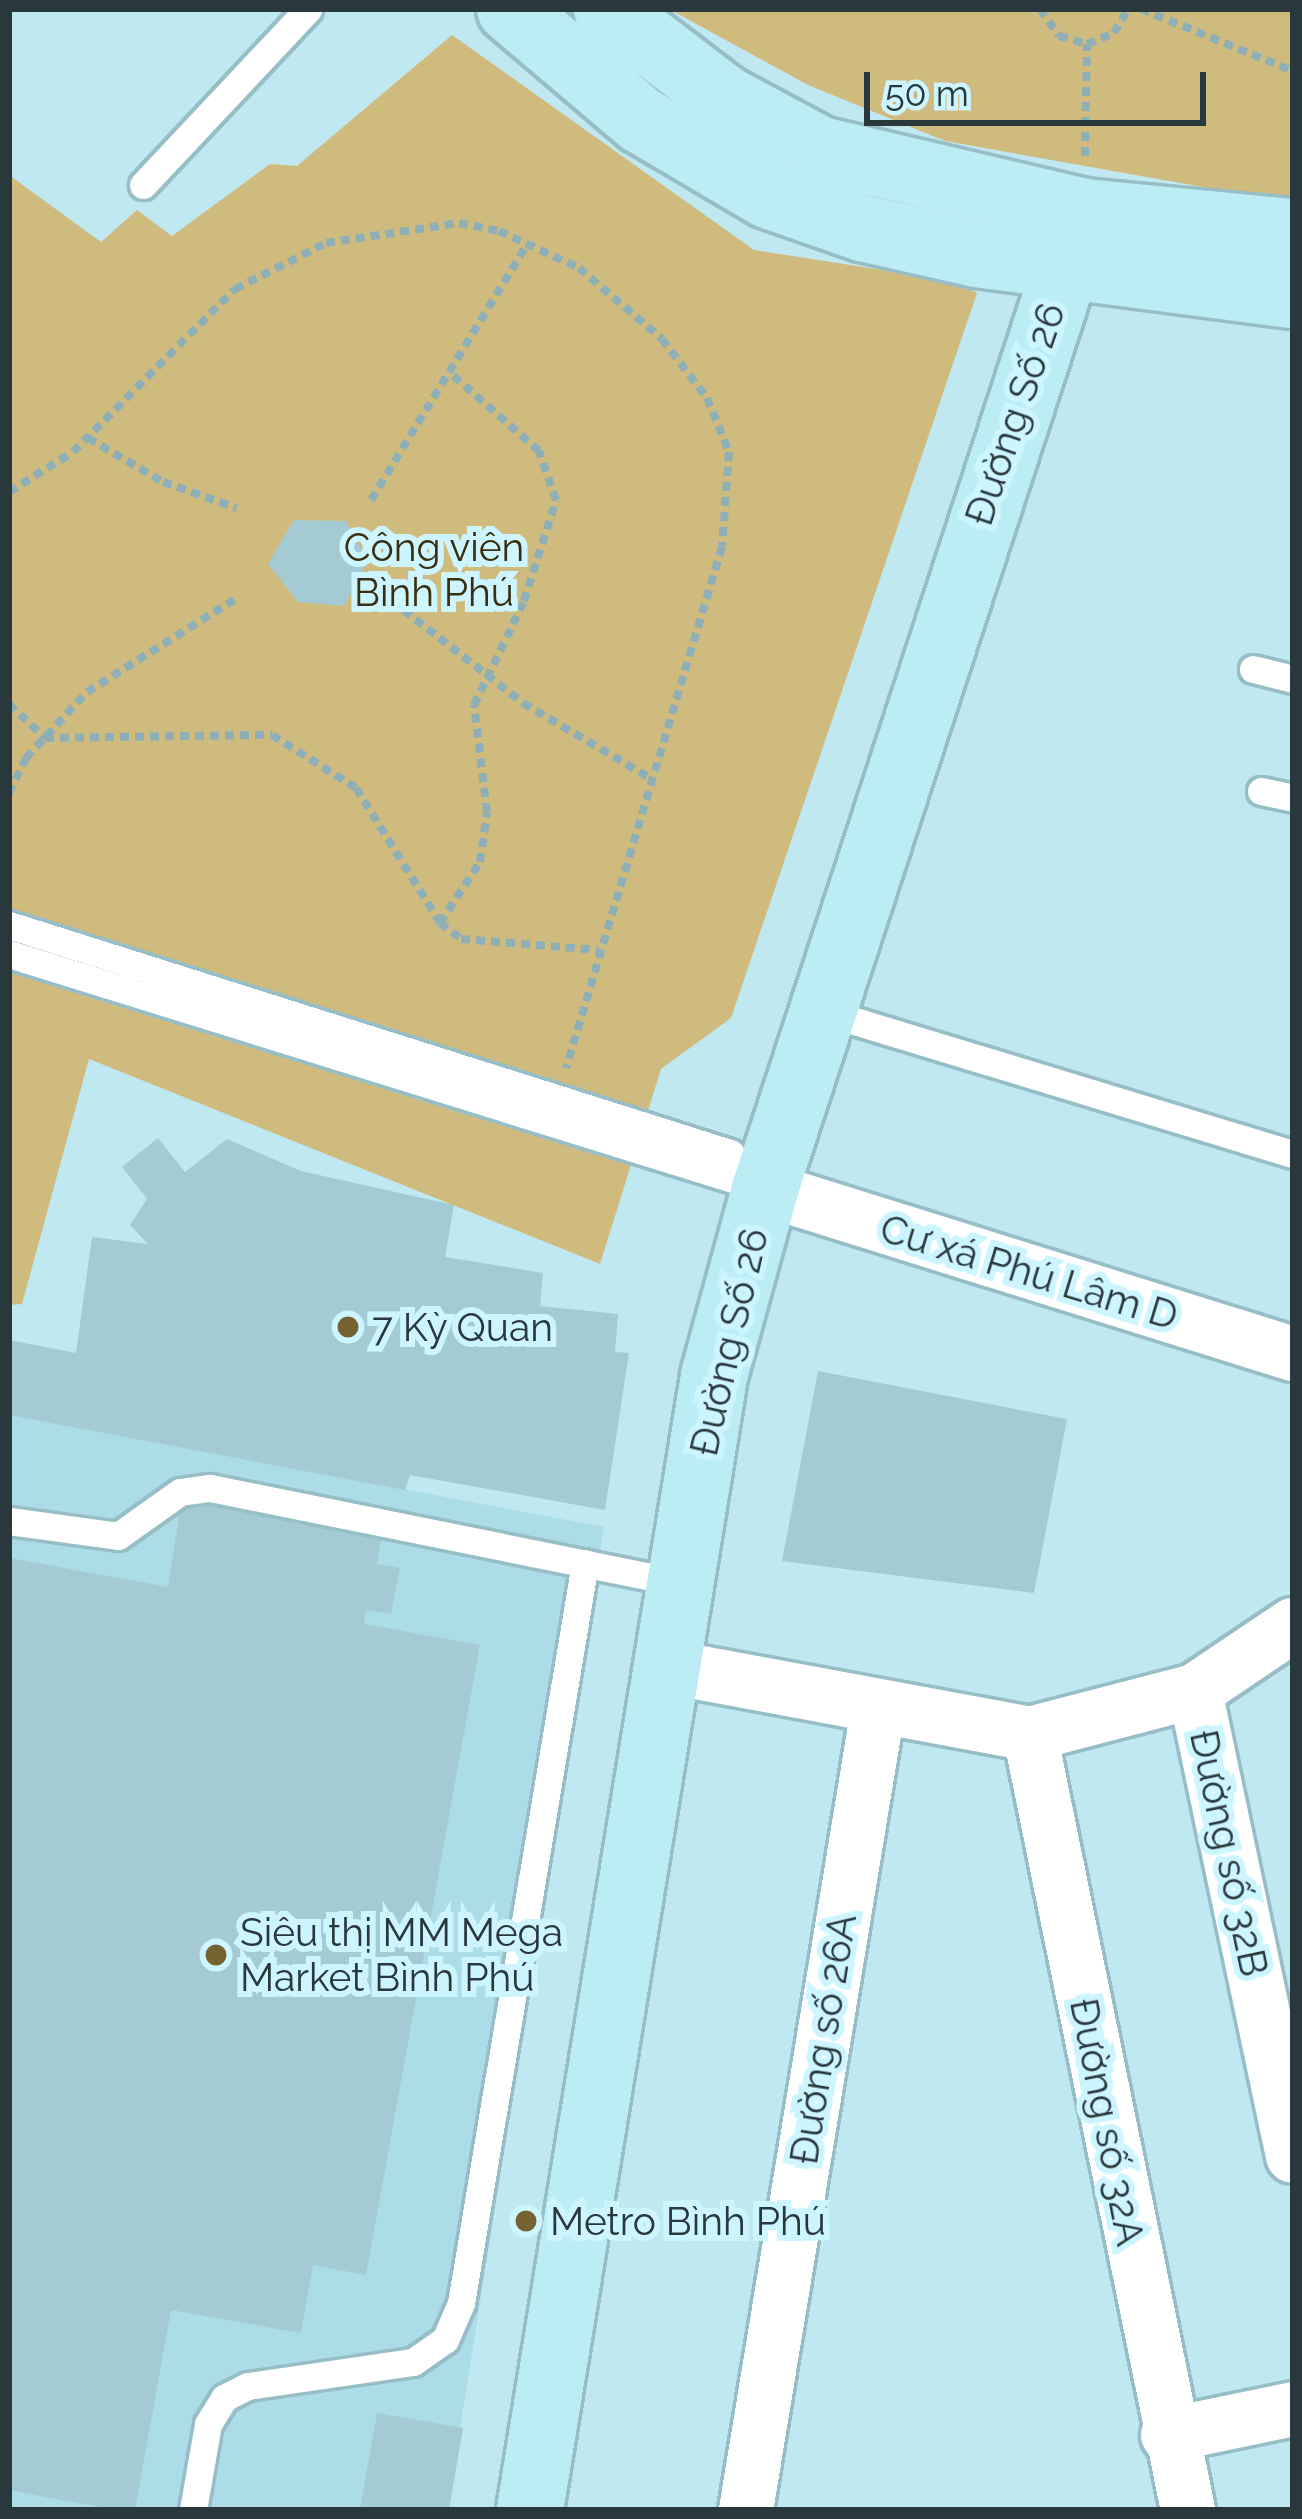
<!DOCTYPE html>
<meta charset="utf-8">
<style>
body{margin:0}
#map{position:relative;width:1302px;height:2519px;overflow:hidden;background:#c0e8f1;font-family:Raleway,sans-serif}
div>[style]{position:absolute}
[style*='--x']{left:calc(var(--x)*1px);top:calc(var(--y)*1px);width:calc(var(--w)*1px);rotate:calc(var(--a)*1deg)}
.built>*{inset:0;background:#abdce7}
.green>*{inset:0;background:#d0bb7f}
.building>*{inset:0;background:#a4cbd3}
.path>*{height:8px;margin-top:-4px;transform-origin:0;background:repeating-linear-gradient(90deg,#8fafb7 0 9px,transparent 0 15px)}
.roads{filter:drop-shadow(3px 0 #97bec7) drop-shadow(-3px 0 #97bec7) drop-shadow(0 3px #97bec7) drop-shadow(0 -3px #97bec7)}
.lane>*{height:27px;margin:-13.5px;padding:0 13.5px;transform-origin:13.5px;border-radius:13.5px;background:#fff}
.street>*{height:54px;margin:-27px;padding:0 27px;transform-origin:27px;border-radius:27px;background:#fff}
.secondary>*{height:66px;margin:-33px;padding:0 33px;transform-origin:33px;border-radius:33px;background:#bcecf4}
.dots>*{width:33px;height:33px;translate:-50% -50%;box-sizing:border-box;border:6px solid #cdf5ff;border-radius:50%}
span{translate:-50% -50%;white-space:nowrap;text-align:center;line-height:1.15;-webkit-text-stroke:12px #cdf5ff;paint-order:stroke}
.street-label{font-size:39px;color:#29383c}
.park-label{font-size:39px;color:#392e0e}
.poi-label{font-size:39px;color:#29383c}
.left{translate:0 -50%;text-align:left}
.frame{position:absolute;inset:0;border:12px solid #29383c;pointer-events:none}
.scale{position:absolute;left:864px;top:72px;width:342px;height:54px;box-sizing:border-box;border:6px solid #29383c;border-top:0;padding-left:15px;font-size:36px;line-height:42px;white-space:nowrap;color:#29383c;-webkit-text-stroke:9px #cdf5ff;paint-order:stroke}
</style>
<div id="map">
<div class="built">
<div style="clip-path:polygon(9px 1415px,604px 1527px,447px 2510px,9px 2510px)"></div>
</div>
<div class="green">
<div style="clip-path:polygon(669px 9px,1293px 9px,1293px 203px,945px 141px,808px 85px)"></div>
<div style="clip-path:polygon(452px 35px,754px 250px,953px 281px,977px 293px,731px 1018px,661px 1069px,600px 1264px,89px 1059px,22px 1304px,9px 1305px,9px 175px,101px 242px,137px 210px,172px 236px,270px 164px,297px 166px)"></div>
</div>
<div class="building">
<div style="clip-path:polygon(294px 520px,346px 521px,368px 561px,344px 606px,298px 602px,268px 564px)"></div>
<div style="clip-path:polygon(158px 1138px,185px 1172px,227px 1139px,301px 1171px,454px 1205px,445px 1257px,543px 1273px,540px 1306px,618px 1314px,615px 1352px,629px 1353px,605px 1510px,410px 1475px,405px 1490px,9px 1415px,9px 1340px,76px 1353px,92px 1237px,148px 1244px,130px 1225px,147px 1199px,122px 1167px)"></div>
<div style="clip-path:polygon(818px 1371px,1067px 1419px,1034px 1593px,782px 1561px)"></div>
<div style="clip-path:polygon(182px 1498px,382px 1533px,377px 1564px,400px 1568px,391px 1614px,366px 1610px,364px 1624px,480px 1645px,366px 2275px,313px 2265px,301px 2333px,171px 2310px,135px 2510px,116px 2510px,9px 2490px,9px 1558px,168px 1587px)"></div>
<div style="clip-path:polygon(377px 2413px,463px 2428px,449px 2510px,360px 2510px)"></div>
</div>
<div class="path">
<div style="--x:1040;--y:9;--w:33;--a:55"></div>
<div style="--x:1059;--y:36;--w:29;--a:16"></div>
<div style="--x:1087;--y:44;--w:29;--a:-22"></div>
<div style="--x:1114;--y:33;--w:28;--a:-60"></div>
<div style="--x:1141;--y:9;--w:164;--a:22.2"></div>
<div style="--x:1085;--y:156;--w:112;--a:-89"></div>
<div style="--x:88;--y:438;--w:87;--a:30.4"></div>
<div style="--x:163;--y:482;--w:78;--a:19.4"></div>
<div style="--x:9;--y:492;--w:75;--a:-32"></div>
<div style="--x:73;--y:452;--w:230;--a:-45.2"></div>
<div style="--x:235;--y:289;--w:102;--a:-26.8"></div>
<div style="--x:326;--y:243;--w:134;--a:-8.6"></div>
<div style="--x:459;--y:223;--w:41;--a:11.3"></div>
<div style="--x:499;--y:231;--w:88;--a:24.8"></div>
<div style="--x:579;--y:268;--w:109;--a:40.5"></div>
<div style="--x:662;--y:339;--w:74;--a:52.7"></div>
<div style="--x:707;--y:398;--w:58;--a:67.8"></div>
<div style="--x:729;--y:452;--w:95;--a:94.2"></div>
<div style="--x:722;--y:547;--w:544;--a:106.67"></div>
<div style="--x:371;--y:500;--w:301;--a:-58.6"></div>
<div style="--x:392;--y:601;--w:166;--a:37.9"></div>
<div style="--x:523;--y:703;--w:145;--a:30.6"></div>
<div style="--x:9;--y:704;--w:50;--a:43.4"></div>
<div style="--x:45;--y:738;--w:227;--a:-0.8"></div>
<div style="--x:272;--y:735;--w:99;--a:32.2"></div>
<div style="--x:356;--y:788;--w:159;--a:58.1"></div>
<div style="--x:440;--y:923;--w:26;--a:37"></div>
<div style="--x:461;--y:939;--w:137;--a:4.6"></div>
<div style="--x:9;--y:793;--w:39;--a:-64"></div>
<div style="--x:26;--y:758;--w:90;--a:-47.3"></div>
<div style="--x:87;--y:692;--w:175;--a:-32.1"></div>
<div style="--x:440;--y:923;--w:73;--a:-56.7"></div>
<div style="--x:480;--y:862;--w:50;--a:-82"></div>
<div style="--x:487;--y:812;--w:108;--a:-96.9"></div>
<div style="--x:474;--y:705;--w:115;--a:-64.3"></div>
<div style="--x:524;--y:601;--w:106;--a:-72.4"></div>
<div style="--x:556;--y:500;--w:52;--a:-109.1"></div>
<div style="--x:539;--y:451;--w:120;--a:-138.7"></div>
</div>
<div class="roads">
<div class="lane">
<div style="--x:143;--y:185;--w:241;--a:-46.8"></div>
<div style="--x:1253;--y:669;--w:41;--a:14"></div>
<div style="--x:1261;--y:791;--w:33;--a:12"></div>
<div style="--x:9;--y:925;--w:756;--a:17.55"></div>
<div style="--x:730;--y:1153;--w:46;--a:45.9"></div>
<div style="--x:9;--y:954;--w:792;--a:17.27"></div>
<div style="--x:825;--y:1012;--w:489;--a:16.9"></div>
<div style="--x:9;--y:1521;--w:110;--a:7.8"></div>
<div style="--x:118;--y:1536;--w:76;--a:-35.4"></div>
<div style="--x:180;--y:1492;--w:30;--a:-8"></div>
<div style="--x:210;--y:1488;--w:480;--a:11.4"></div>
<div style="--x:193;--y:2510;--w:87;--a:-80.1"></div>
<div style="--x:208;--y:2424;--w:31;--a:-58"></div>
<div style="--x:224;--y:2398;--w:27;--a:-27"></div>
<div style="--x:248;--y:2386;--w:167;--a:-8.3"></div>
<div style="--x:413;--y:2362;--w:39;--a:-35"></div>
<div style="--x:445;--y:2340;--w:40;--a:-66.6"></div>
<div style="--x:461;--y:2303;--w:750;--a:-80.49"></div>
</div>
<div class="street">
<div style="--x:765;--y:1189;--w:553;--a:17.35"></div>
<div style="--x:669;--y:1667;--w:367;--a:10.5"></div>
<div style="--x:1030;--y:1734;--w:171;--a:-14.6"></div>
<div style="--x:1195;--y:1691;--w:118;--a:-34"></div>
<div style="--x:1195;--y:1691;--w:475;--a:78.1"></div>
<div style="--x:1030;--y:1734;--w:792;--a:78.49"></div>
<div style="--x:1168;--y:2435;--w:128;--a:-11.7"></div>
<div style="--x:746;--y:2510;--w:812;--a:-80.64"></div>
</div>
<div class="secondary">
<div style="--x:510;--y:9;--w:172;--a:40.3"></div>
<div style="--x:641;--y:120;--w:147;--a:30.6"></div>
<div style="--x:768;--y:195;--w:100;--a:19.3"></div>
<div style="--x:862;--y:228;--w:117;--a:12.8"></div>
<div style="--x:976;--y:254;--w:320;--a:7.4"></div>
<div style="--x:607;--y:9;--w:148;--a:37.3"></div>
<div style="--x:725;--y:99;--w:108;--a:28.2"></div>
<div style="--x:820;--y:150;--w:271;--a:13.2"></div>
<div style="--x:1084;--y:212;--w:210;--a:5.5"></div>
<div style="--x:530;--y:2510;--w:1149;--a:-80.78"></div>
<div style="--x:714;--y:1376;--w:194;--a:-74.7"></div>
<div style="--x:765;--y:1189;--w:1028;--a:-71.92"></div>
</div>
</div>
<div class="dots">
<div style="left:348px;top:1327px;background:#746331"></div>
<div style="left:216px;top:1955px;background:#746331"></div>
<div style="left:526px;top:2221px;background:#746331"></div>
</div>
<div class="street-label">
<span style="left:1015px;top:414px;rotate:-71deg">Đường Số 26</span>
<span style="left:1029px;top:1272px;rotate:17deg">Cư xá Phú Lâm D</span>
<span style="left:729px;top:1342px;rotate:-77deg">Đường Số 26</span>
<span style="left:1229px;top:1853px;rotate:78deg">Đường số 32B</span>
<span style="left:823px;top:2039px;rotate:-81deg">Đường số 26A</span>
<span style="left:1107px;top:2122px;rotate:79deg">Đường số 32A</span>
</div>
<div class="park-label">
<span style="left:434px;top:570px">Công viên<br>Bình Phú</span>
</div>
<div class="poi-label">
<span class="left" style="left:372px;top:1327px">7 Kỳ Quan</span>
<span class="left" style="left:240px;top:1955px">Siêu thị MM Mega<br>Market Bình Phú</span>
<span class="left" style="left:550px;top:2221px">Metro Bình Phú</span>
</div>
<div class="frame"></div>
<div class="scale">50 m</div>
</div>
